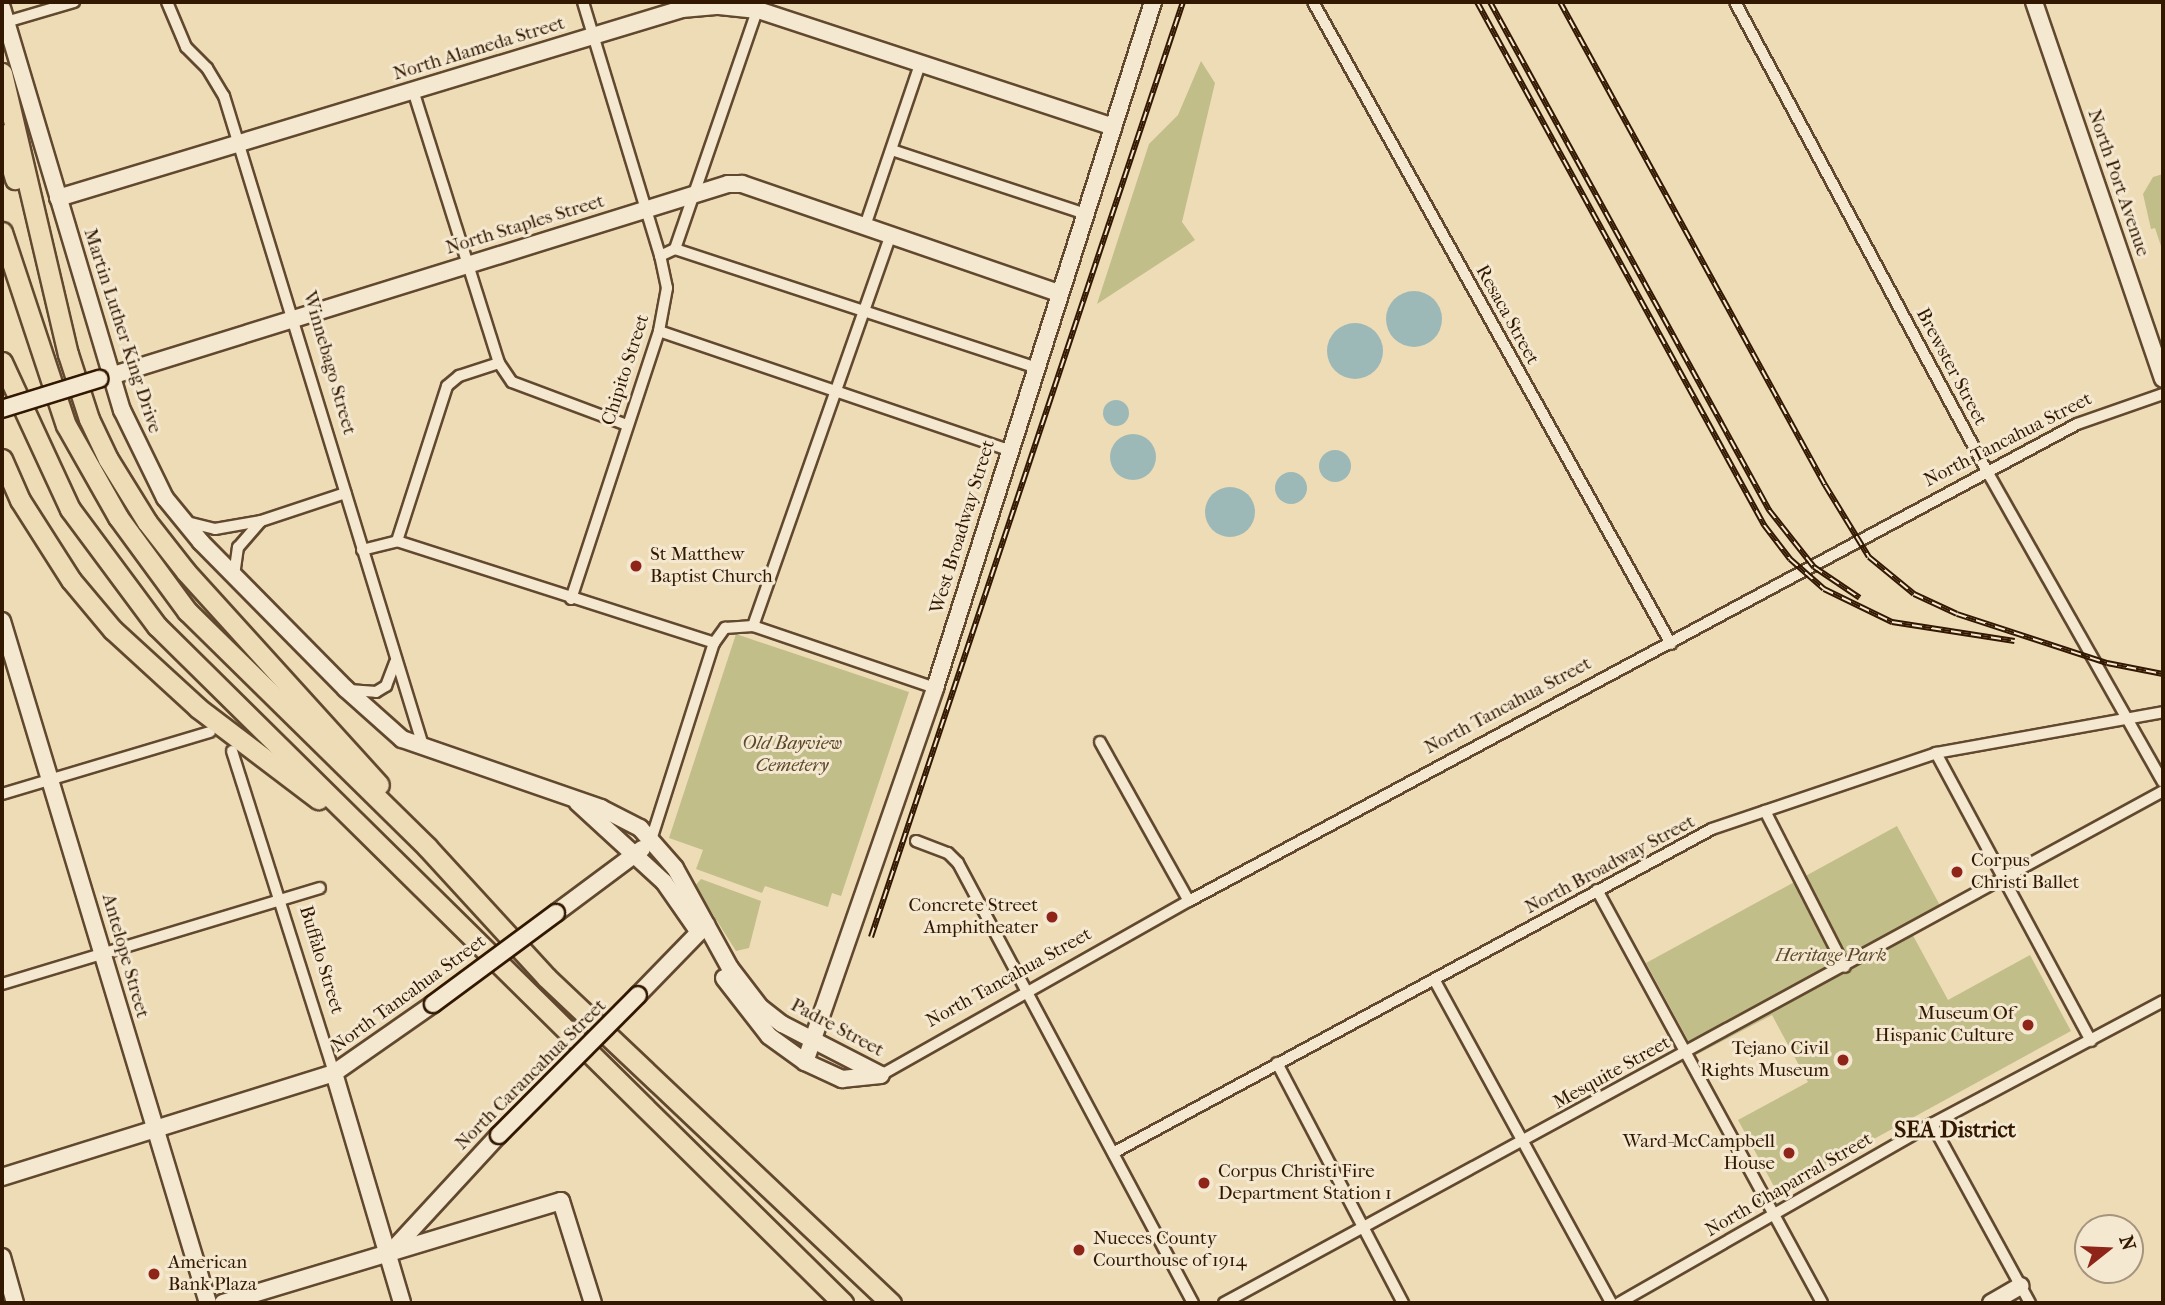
<!DOCTYPE html>
<style>
body{margin:0}
#map{position:relative;width:2165px;height:1305px;overflow:hidden;background:#eedcb7;font-family:"IM FELL French Canon",serif}
div>[style]{position:absolute}
[style*='--x']{left:calc(var(--x)*1px);top:calc(var(--y)*1px);width:calc(var(--w)*1px);rotate:calc(var(--a)*1deg)}
.green>*{inset:0;background:#c1be89}
.water>*{inset:0;background:#9cb9b8}
.round{border-radius:50%}
.roads{filter:drop-shadow(2px 0 #61482e) drop-shadow(-2px 0 #61482e) drop-shadow(0 2px #61482e) drop-shadow(0 -2px #61482e)}
.street>*{height:10px;margin:-5px;padding:0 5px;transform-origin:5px;border-radius:5px;background:#f4e8d0}
.secondary>*{height:16px;margin:-8px;padding:0 8px;transform-origin:8px;border-radius:8px;background:#f4e8d0}
.highway>*{height:19px;margin:-9.5px;padding:0 9.5px;transform-origin:9.5px;border-radius:9.5px;background:#eedcb7}
.rail>*{height:6px;margin-top:-3px;transform-origin:0;background:repeating-linear-gradient(90deg,#f4e8d0 0 10px,#321701 0 20px);box-sizing:border-box;border-block:2px solid #321701}
.bridges{filter:drop-shadow(2px 0 #321701) drop-shadow(-2px 0 #321701) drop-shadow(0 2px #321701) drop-shadow(0 -2px #321701)}
.secondary-bridge>*{height:16px;margin:-8px;padding:0 8px;transform-origin:8px;border-radius:8px;background:#f4e8d0}
.dots>*{width:19px;height:19px;translate:-50% -50%;box-sizing:border-box;border:4px solid #f4e8d0;border-radius:50%}
span{translate:-50% -50%;white-space:nowrap;text-align:center;line-height:1.15;-webkit-text-stroke:6px #f4e8d0;paint-order:stroke}
.street-label{font-size:19px;color:#321701}
.poi-label{font-size:19px;color:#321701}
.left{translate:0 -50%;text-align:left}
.right{translate:-100% -50%;text-align:right}
.park-label{font-size:19px;color:#5d492a;font-style:italic}
.quarter-label{font-size:23px;color:#321701;font-weight:700}
.frame{position:absolute;inset:0;border:4px solid #321701;pointer-events:none}
.north{position:absolute;left:2074px;top:1214px;width:70px;height:70px;box-sizing:border-box;background:#f4e8d0;border:2px solid #a6947d;border-radius:50%;rotate:72deg;font-size:19px;font-weight:700;line-height:28px;text-align:center;color:#321701}
.north::after{content:'';display:block;margin:auto;width:24px;height:32px;background:#8f2418;clip-path:polygon(50% 0,100% 100%,50% 72%,0 100%)}
</style>
<div id="map">
<div class="green">
<div style="clip-path:polygon(1201px 61px,1215px 83px,1182px 222px,1195px 240px,1097px 304px,1149px 144px,1178px 115px)"></div>
<div style="clip-path:polygon(2163px 174px,2163px 252px,2155px 228px,2151px 229px,2143px 194px,2153px 177px)"></div>
<div style="clip-path:polygon(736px 634px,909px 692px,841px 896px,832px 893px,828px 907px,765px 886px,762px 893px,696px 869px,703px 850px,669px 838px)"></div>
<div style="clip-path:polygon(1897px 826px,1943px 911px,1910px 930px,1948px 1000px,2030px 955px,2071px 1031px,1777px 1192px,1738px 1120px,1808px 1082px,1772px 1015px,1696px 1055px,1646px 963px)"></div>
<div style="clip-path:polygon(701px 879px,761px 901px,749px 948px,736px 951px,695px 886px)"></div>
</div>
<div class="water">
<div class="round" style="left:1386px;top:291px;width:56px;height:56px"></div>
<div class="round" style="left:1327px;top:323px;width:56px;height:56px"></div>
<div class="round" style="left:1103px;top:400px;width:26px;height:26px"></div>
<div class="round" style="left:1110px;top:434px;width:46px;height:46px"></div>
<div class="round" style="left:1319px;top:450px;width:32px;height:32px"></div>
<div class="round" style="left:1275px;top:472px;width:32px;height:32px"></div>
<div class="round" style="left:1205px;top:487px;width:50px;height:50px"></div>
</div>
<div class="roads">
<div class="street">
<div style="--x:167;--y:2;--w:49;--a:67.1"></div>
<div style="--x:186;--y:47;--w:30;--a:45"></div>
<div style="--x:207;--y:68;--w:33;--a:59"></div>
<div style="--x:224;--y:96;--w:683;--a:72.97"></div>
<div style="--x:583;--y:2;--w:265;--a:73.1"></div>
<div style="--x:1313;--y:2;--w:735;--a:60.85"></div>
<div style="--x:1735;--y:2;--w:535;--a:61.76"></div>
<div style="--x:1988;--y:473;--w:355;--a:60.5"></div>
<div style="--x:6;--y:22;--w:71;--a:-16.4"></div>
<div style="--x:892;--y:150;--w:203;--a:18.3"></div>
<div style="--x:865;--y:226;--w:171;--a:-71.2"></div>
<div style="--x:675;--y:249;--w:382;--a:18.2"></div>
<div style="--x:659;--y:331;--w:370;--a:18.8"></div>
<div style="--x:499;--y:363;--w:23;--a:56"></div>
<div style="--x:512;--y:382;--w:123;--a:20.5"></div>
<div style="--x:261;--y:521;--w:89;--a:-18.4"></div>
<div style="--x:187;--y:522;--w:29;--a:14"></div>
<div style="--x:215;--y:529;--w:47;--a:-9.9"></div>
<div style="--x:261;--y:521;--w:35;--a:131"></div>
<div style="--x:238;--y:547;--w:29;--a:98"></div>
<div style="--x:397;--y:541;--w:163;--a:-72.1"></div>
<div style="--x:447;--y:386;--w:16;--a:-40"></div>
<div style="--x:459;--y:376;--w:42;--a:-18"></div>
<div style="--x:499;--y:363;--w:285;--a:-107.5"></div>
<div style="--x:362;--y:550;--w:36;--a:-14"></div>
<div style="--x:397;--y:541;--w:333;--a:17.8"></div>
<div style="--x:571;--y:599;--w:282;--a:-71.8"></div>
<div style="--x:659;--y:331;--w:44;--a:-79.5"></div>
<div style="--x:667;--y:288;--w:33;--a:-102"></div>
<div style="--x:660;--y:256;--w:17;--a:-25"></div>
<div style="--x:675;--y:249;--w:261;--a:-71"></div>
<div style="--x:753;--y:626;--w:413;--a:-70.6"></div>
<div style="--x:349;--y:690;--w:27;--a:4"></div>
<div style="--x:376;--y:692;--w:12;--a:-31"></div>
<div style="--x:386;--y:686;--w:25;--a:-69"></div>
<div style="--x:1100;--y:742;--w:182;--a:60.8"></div>
<div style="--x:232;--y:751;--w:338;--a:72.4"></div>
<div style="--x:1936;--y:753;--w:327;--a:61.7"></div>
<div style="--x:2;--y:794;--w:217;--a:-16.6"></div>
<div style="--x:1765;--y:811;--w:175;--a:62.9"></div>
<div style="--x:651;--y:840;--w:207;--a:-72.3"></div>
<div style="--x:714;--y:643;--w:19;--a:-54"></div>
<div style="--x:725;--y:628;--w:28;--a:-4"></div>
<div style="--x:753;--y:626;--w:192;--a:18.8"></div>
<div style="--x:916;--y:841;--w:34;--a:21"></div>
<div style="--x:948;--y:853;--w:14;--a:45"></div>
<div style="--x:958;--y:863;--w:499;--a:61.9"></div>
<div style="--x:1597;--y:890;--w:470;--a:61.4"></div>
<div style="--x:1435;--y:981;--w:367;--a:61.3"></div>
<div style="--x:2;--y:984;--w:332;--a:-16.8"></div>
<div style="--x:1277;--y:1063;--w:271;--a:62.3"></div>
<div style="--x:881;--y:1075;--w:354;--a:-29.5"></div>
<div style="--x:1189;--y:901;--w:1008;--a:-28.24"></div>
<div style="--x:2077;--y:424;--w:91;--a:-19.2"></div>
<div style="--x:1932;--y:1124;--w:204;--a:61.3"></div>
<div style="--x:1113;--y:1153;--w:681;--a:-28.41"></div>
<div style="--x:1712;--y:829;--w:237;--a:-18.7"></div>
<div style="--x:1936;--y:753;--w:231;--a:-10.2"></div>
<div style="--x:1224;--y:1303;--w:1070;--a:-28.6"></div>
<div style="--x:1619;--y:1303;--w:361;--a:-29.8"></div>
<div style="--x:1932;--y:1124;--w:262;--a:-28"></div>
</div>
<div class="secondary">
<div style="--x:2034;--y:2;--w:398;--a:71.1"></div>
<div style="--x:2;--y:8;--w:420;--a:73.4"></div>
<div style="--x:122;--y:410;--w:98;--a:64"></div>
<div style="--x:165;--y:498;--w:57;--a:50.7"></div>
<div style="--x:201;--y:542;--w:206;--a:45.4"></div>
<div style="--x:346;--y:689;--w:75;--a:41.8"></div>
<div style="--x:402;--y:739;--w:211;--a:19.1"></div>
<div style="--x:601;--y:808;--w:44;--a:27.1"></div>
<div style="--x:640;--y:828;--w:53;--a:48.8"></div>
<div style="--x:675;--y:868;--w:114;--a:61.2"></div>
<div style="--x:730;--y:968;--w:49;--a:52.4"></div>
<div style="--x:760;--y:1007;--w:28;--a:38"></div>
<div style="--x:782;--y:1024;--w:111;--a:27.3"></div>
<div style="--x:58;--y:198;--w:652;--a:-16.85"></div>
<div style="--x:682;--y:9;--w:37;--a:-5"></div>
<div style="--x:719;--y:6;--w:39;--a:6"></div>
<div style="--x:758;--y:10;--w:374;--a:18.2"></div>
<div style="--x:104;--y:378;--w:653;--a:-17.27"></div>
<div style="--x:728;--y:184;--w:14;--a:0"></div>
<div style="--x:742;--y:184;--w:334;--a:19"></div>
<div style="--x:2;--y:621;--w:712;--a:73.19"></div>
<div style="--x:577;--y:802;--w:118;--a:42.6"></div>
<div style="--x:664;--y:882;--w:56;--a:55.2"></div>
<div style="--x:556;--y:913;--w:107;--a:-36.7"></div>
<div style="--x:724;--y:978;--w:73;--a:52.2"></div>
<div style="--x:769;--y:1036;--w:44;--a:35.8"></div>
<div style="--x:805;--y:1062;--w:41;--a:24.7"></div>
<div style="--x:842;--y:1079;--w:39;--a:-6"></div>
<div style="--x:638;--y:995;--w:98;--a:-45.8"></div>
<div style="--x:805;--y:1062;--w:396;--a:-70.8"></div>
<div style="--x:935;--y:688;--w:720;--a:-72.37"></div>
<div style="--x:334;--y:1073;--w:240;--a:73.5"></div>
<div style="--x:2;--y:1177;--w:348;--a:-17.4"></div>
<div style="--x:334;--y:1073;--w:121;--a:-34.9"></div>
<div style="--x:389;--y:1254;--w:162;--a:-47.3"></div>
<div style="--x:2;--y:1257;--w:48;--a:74.2"></div>
<div style="--x:223;--y:1303;--w:353;--a:-16.8"></div>
<div style="--x:561;--y:1201;--w:107;--a:72.6"></div>
<div style="--x:1991;--y:1303;--w:34;--a:-30"></div>
</div>
<div class="highway">
<div style="--x:2;--y:73;--w:289;--a:76.8"></div>
<div style="--x:68;--y:354;--w:68;--a:72.1"></div>
<div style="--x:89;--y:419;--w:44;--a:64.6"></div>
<div style="--x:108;--y:459;--w:74;--a:58.2"></div>
<div style="--x:147;--y:522;--w:63;--a:52"></div>
<div style="--x:186;--y:572;--w:287;--a:47.8"></div>
<div style="--x:2;--y:134;--w:47;--a:73.9"></div>
<div style="--x:2;--y:232;--w:203;--a:71.7"></div>
<div style="--x:66;--y:425;--w:106;--a:60.5"></div>
<div style="--x:118;--y:517;--w:117;--a:53.7"></div>
<div style="--x:187;--y:611;--w:337;--a:44.5"></div>
<div style="--x:427;--y:847;--w:176;--a:47.5"></div>
<div style="--x:546;--y:977;--w:475;--a:43.4"></div>
<div style="--x:2;--y:362;--w:162;--a:65.2"></div>
<div style="--x:70;--y:509;--w:146;--a:53.4"></div>
<div style="--x:157;--y:626;--w:964;--a:44.62"></div>
<div style="--x:2;--y:459;--w:45;--a:66.3"></div>
<div style="--x:20;--y:500;--w:95;--a:57.5"></div>
<div style="--x:71;--y:580;--w:65;--a:50"></div>
<div style="--x:113;--y:630;--w:115;--a:42.5"></div>
<div style="--x:198;--y:708;--w:151;--a:37.2"></div>
</div>
</div>
<div class="rail">
<div style="--x:1477;--y:2;--w:597;--a:61.24"></div>
<div style="--x:1764;--y:525;--w:43;--a:52.6"></div>
<div style="--x:1790;--y:559;--w:45;--a:41.4"></div>
<div style="--x:1824;--y:589;--w:76;--a:25.9"></div>
<div style="--x:1892;--y:622;--w:124;--a:8.8"></div>
<div style="--x:1490;--y:2;--w:580;--a:61.22"></div>
<div style="--x:1769;--y:510;--w:73;--a:51.7"></div>
<div style="--x:1814;--y:567;--w:55;--a:34"></div>
<div style="--x:1560;--y:2;--w:551;--a:61.25"></div>
<div style="--x:1825;--y:485;--w:84;--a:58.6"></div>
<div style="--x:1869;--y:557;--w:58;--a:39.4"></div>
<div style="--x:1914;--y:594;--w:47;--a:24.9"></div>
<div style="--x:1957;--y:614;--w:158;--a:18.1"></div>
<div style="--x:2107;--y:663;--w:57;--a:11.1"></div>
<div style="--x:871;--y:937;--w:986;--a:-71.55"></div>
</div>
<div class="bridges">
<div class="secondary-bridge">
<div style="--x:2;--y:409;--w:102;--a:-17.2"></div>
<div style="--x:433;--y:1004;--w:153;--a:-36.5"></div>
<div style="--x:499;--y:1135;--w:197;--a:-45.2"></div>
</div>
</div>
<div class="dots">
<div style="left:636px;top:566px;background:#8f2418"></div>
<div style="left:1957px;top:872px;background:#8f2418"></div>
<div style="left:1052px;top:917px;background:#8f2418"></div>
<div style="left:2028px;top:1025px;background:#8f2418"></div>
<div style="left:1843px;top:1060px;background:#8f2418"></div>
<div style="left:1789px;top:1153px;background:#8f2418"></div>
<div style="left:1204px;top:1183px;background:#8f2418"></div>
<div style="left:1079px;top:1250px;background:#8f2418"></div>
<div style="left:154px;top:1274px;background:#8f2418"></div>
</div>
<div class="street-label">
<span style="left:479px;top:49px;rotate:-17deg">North Alameda Street</span>
<span style="left:2118px;top:183px;rotate:71deg">North Port Avenue</span>
<span style="left:525px;top:225px;rotate:-17deg">North Staples Street</span>
<span style="left:1507px;top:315px;rotate:61deg">Resaca Street</span>
<span style="left:122px;top:331px;rotate:72deg">Martin Luther King Drive</span>
<span style="left:329px;top:363px;rotate:74deg">Winnebago Street</span>
<span style="left:1951px;top:367px;rotate:62deg">Brewster Street</span>
<span style="left:626px;top:370px;rotate:-72deg">Chipito Street</span>
<span style="left:2008px;top:440px;rotate:-27deg">North Tancahua Street</span>
<span style="left:963px;top:527px;rotate:-73deg">West Broadway Street</span>
<span style="left:1508px;top:706px;rotate:-28deg">North Tancahua Street</span>
<span style="left:1610px;top:865px;rotate:-28deg">North Broadway Street</span>
<span style="left:125px;top:956px;rotate:74deg">Antelope Street</span>
<span style="left:321px;top:960px;rotate:73deg">Buffalo Street</span>
<span style="left:1009px;top:978px;rotate:-29deg">North Tancahua Street</span>
<span style="left:409px;top:994px;rotate:-36deg">North Tancahua Street</span>
<span style="left:837px;top:1028px;rotate:28deg">Padre Street</span>
<span style="left:1612px;top:1073px;rotate:-29deg">Mesquite Street</span>
<span style="left:531px;top:1075px;rotate:-45deg">North Carancahua Street</span>
<span style="left:1789px;top:1185px;rotate:-30deg">North Chaparral Street</span>
</div>
<div class="poi-label">
<span class="left" style="left:650px;top:566px">St Matthew<br>Baptist Church</span>
<span class="left" style="left:1971px;top:872px">Corpus<br>Christi Ballet</span>
<span class="right" style="left:1038px;top:917px">Concrete Street<br>Amphitheater</span>
<span class="right" style="left:2014px;top:1025px">Museum Of<br>Hispanic Culture</span>
<span class="right" style="left:1829px;top:1060px">Tejano Civil<br>Rights Museum</span>
<span class="right" style="left:1775px;top:1153px">Ward-McCampbell<br>House</span>
<span class="left" style="left:1218px;top:1183px">Corpus Christi Fire<br>Department Station 1</span>
<span class="left" style="left:1093px;top:1250px">Nueces County<br>Courthouse of 1914</span>
<span class="left" style="left:168px;top:1274px">American<br>Bank Plaza</span>
</div>
<div class="park-label">
<span style="left:792px;top:755px">Old Bayview<br>Cemetery</span>
<span style="left:1831px;top:956px">Heritage Park</span>
</div>
<div class="quarter-label">
<span style="left:1955px;top:1130px">SEA District</span>
</div>
<div class="frame"></div>
<div class="north">N</div>
</div>
